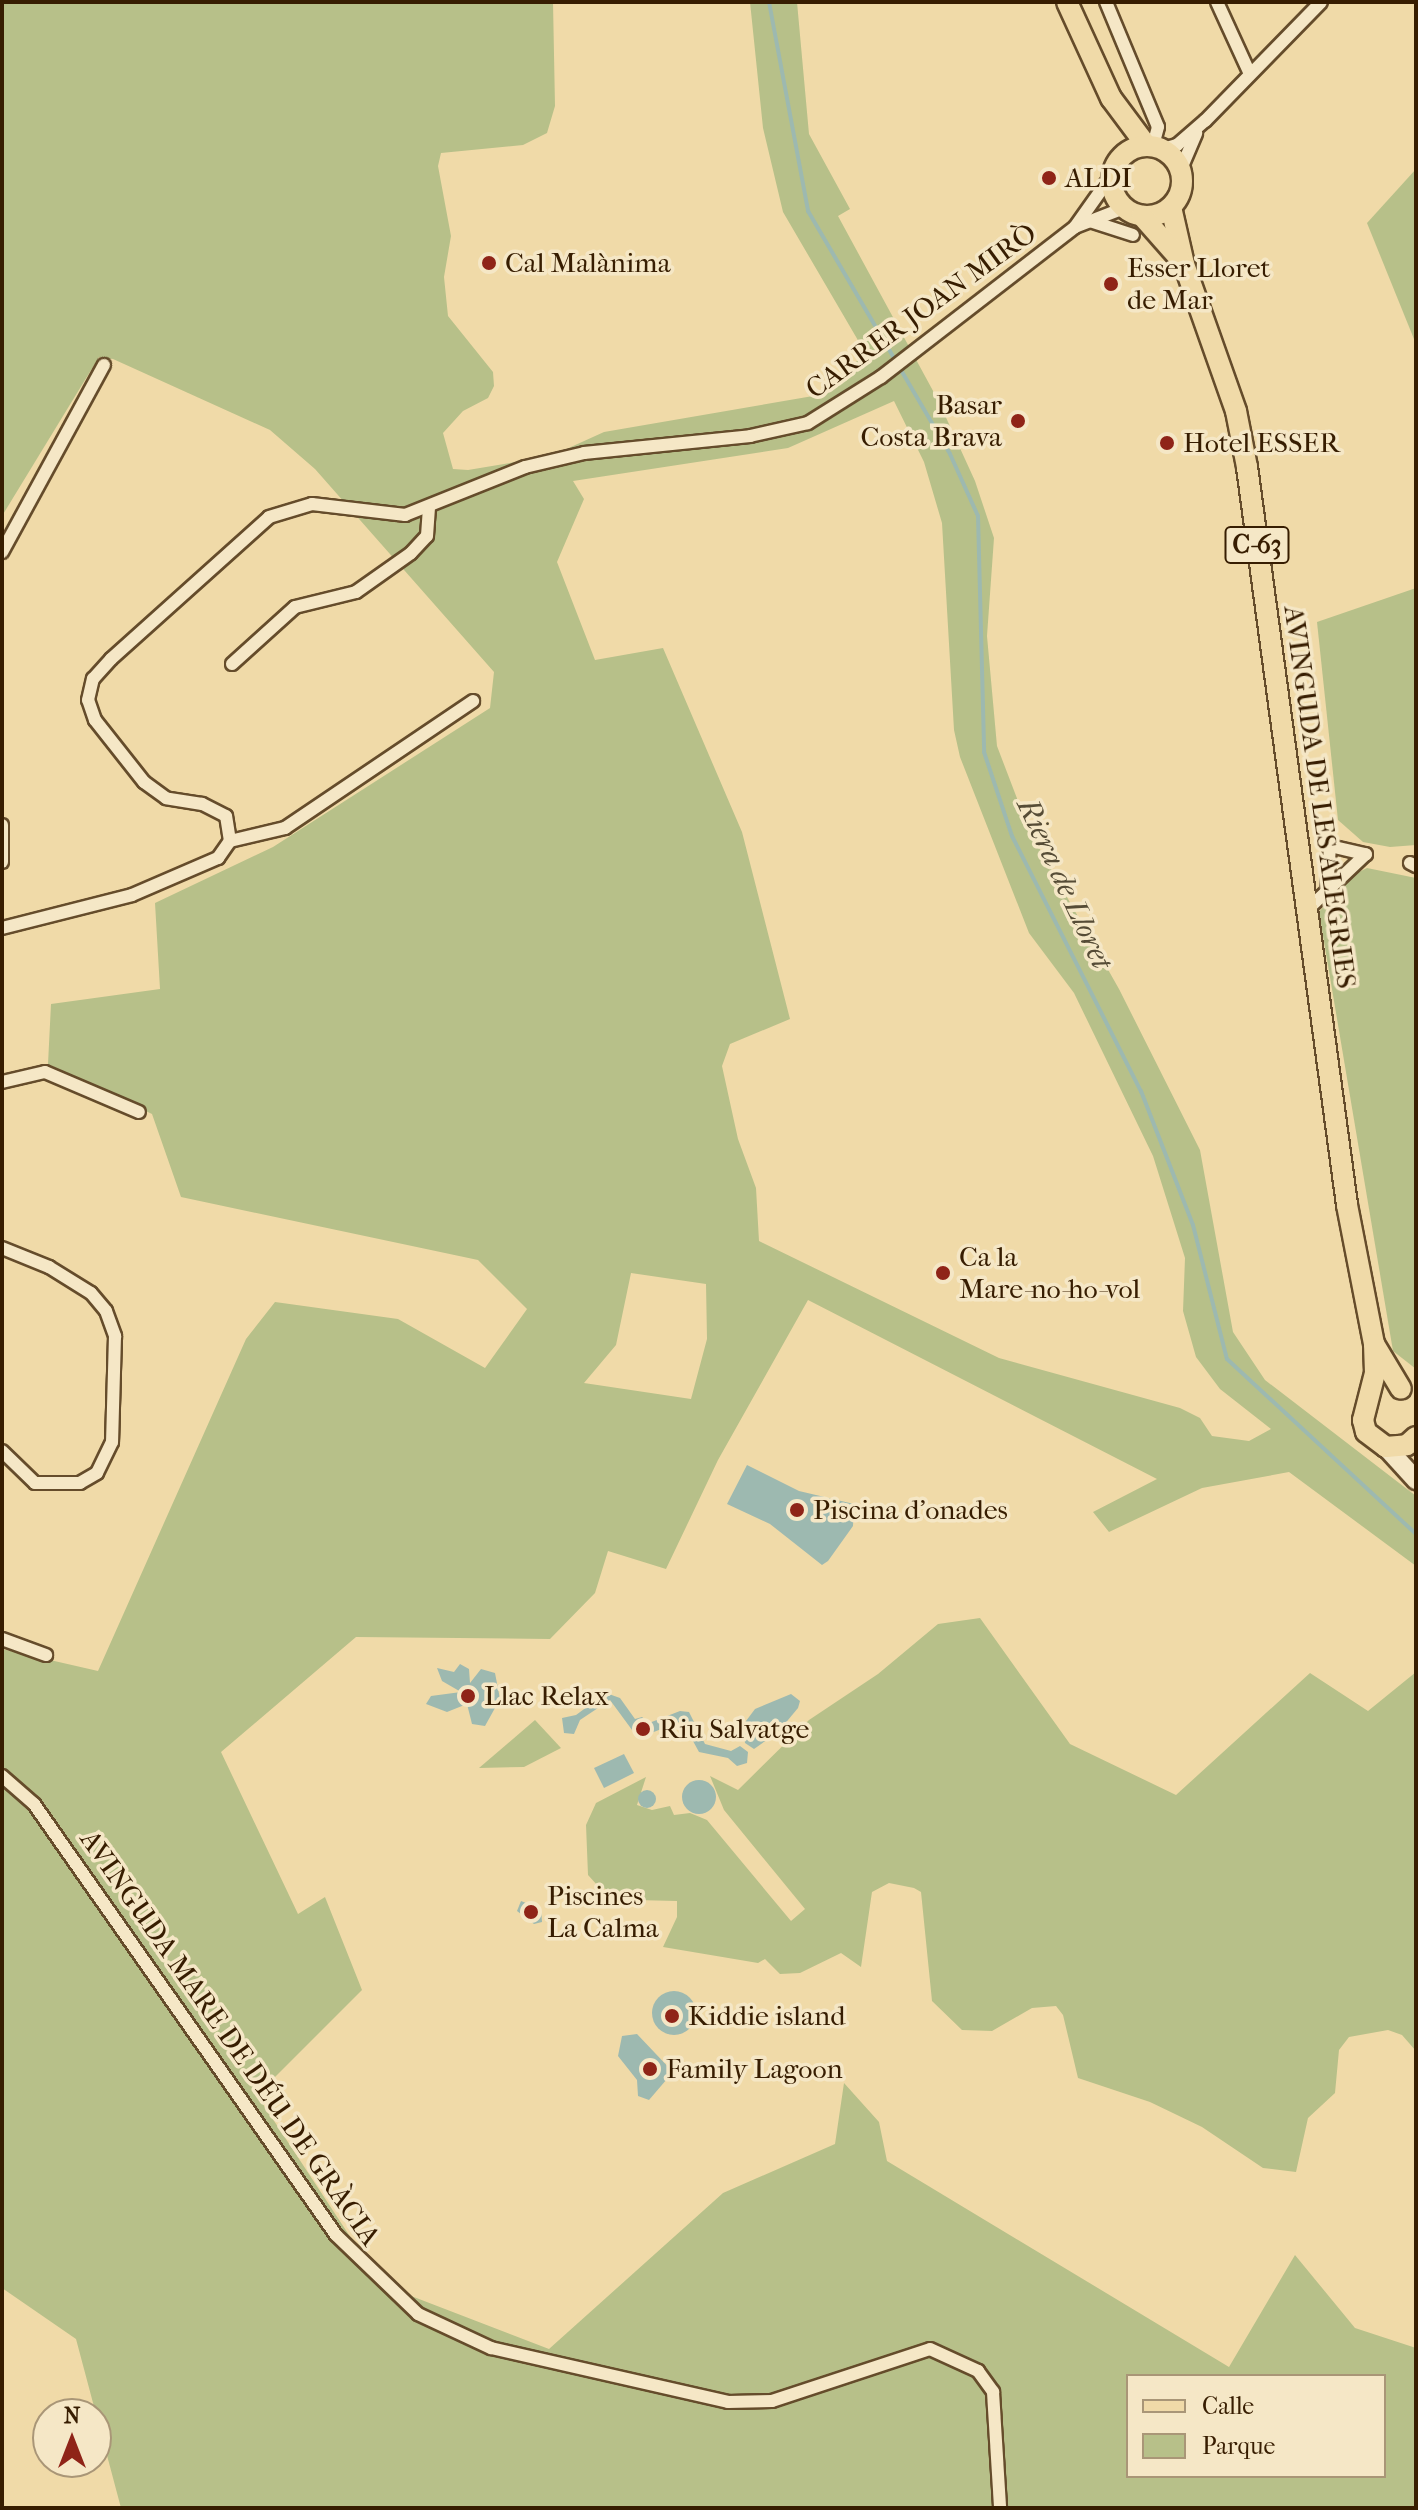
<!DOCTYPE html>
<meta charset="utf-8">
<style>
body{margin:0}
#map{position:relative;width:1418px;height:2510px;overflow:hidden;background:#f0daa8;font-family:"IM FELL French Canon",serif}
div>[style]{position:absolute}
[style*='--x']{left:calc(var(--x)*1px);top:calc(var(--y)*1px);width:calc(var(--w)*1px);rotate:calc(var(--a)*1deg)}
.green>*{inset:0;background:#b7c089}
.water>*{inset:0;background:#9db9b0}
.round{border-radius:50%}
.stream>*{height:4px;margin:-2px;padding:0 2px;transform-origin:2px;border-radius:2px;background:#9db9b0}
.roads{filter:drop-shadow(2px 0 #654c2b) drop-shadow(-2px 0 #654c2b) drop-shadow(0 2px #654c2b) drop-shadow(0 -2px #654c2b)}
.street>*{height:12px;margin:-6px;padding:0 6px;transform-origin:6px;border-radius:6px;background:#f5e7c6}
.secondary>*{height:18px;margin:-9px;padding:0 9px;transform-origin:9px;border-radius:9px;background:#f5e7c6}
.primary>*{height:20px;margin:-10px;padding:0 10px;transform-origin:10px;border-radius:10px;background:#f0daa8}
.primary>.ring{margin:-10px;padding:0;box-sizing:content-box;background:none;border:20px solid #f0daa8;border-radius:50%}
.dots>*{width:22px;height:22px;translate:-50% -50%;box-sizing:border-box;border:4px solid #f5e7c6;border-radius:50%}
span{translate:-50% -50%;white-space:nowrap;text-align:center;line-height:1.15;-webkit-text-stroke:7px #f5e7c6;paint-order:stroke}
.shield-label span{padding:2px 6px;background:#f5e7c6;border:2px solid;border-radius:6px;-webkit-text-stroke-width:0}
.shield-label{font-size:26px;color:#371d01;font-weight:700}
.poi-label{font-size:28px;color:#371d01}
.left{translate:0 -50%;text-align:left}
.right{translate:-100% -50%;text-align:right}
.street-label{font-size:28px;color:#371d01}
.water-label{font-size:30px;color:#564c36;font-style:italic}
.frame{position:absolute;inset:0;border:4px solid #371d01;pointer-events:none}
.legend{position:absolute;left:1126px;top:2374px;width:260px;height:104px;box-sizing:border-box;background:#f5e7c6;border:2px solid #a99677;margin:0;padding:10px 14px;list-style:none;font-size:24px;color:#371d01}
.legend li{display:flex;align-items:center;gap:16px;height:40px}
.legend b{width:40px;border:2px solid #a99677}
.north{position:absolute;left:32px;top:2398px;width:80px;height:80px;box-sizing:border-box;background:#f5e7c6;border:2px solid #a99677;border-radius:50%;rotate:0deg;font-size:22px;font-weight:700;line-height:32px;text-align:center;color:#371d01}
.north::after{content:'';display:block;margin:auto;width:28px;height:36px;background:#8f2418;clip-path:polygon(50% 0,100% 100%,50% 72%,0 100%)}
</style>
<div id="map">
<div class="green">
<div style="clip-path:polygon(evenodd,2px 2px,553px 2px,555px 106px,547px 133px,523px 145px,441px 153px,438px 166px,451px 236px,444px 277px,448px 316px,493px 372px,494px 386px,488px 398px,463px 411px,443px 433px,453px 469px,468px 470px,551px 456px,604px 432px,813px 396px,866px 354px,783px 212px,763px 128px,750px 2px,797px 2px,809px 134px,850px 209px,838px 216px,938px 400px,975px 481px,994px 538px,987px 636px,997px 746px,1029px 830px,1119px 989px,1200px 1150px,1233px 1332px,1265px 1380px,1416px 1496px,1416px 1566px,1289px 1472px,1202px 1488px,1109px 1532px,1093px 1512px,1157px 1479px,808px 1300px,718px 1460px,666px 1569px,608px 1551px,595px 1593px,550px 1639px,356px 1637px,221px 1752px,298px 1914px,325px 1897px,362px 1990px,257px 2095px,351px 2238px,406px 2294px,549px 2349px,723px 2193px,835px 2144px,844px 2083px,879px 2122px,887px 2161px,1229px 2367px,1295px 2255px,1355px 2328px,1416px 2348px,1416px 2508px,121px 2508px,76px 2339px,2px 2288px,2px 1649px,98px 1671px,246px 1339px,275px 1302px,398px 1319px,485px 1368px,527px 1309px,478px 1260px,181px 1197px,152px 1114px,48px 1064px,51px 1004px,160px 989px,155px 903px,273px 847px,490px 708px,494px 672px,315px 469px,270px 430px,113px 359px,99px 357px,2px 516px,2px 2px,894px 401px,924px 462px,942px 523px,954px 730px,960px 757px,1029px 933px,1074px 993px,1153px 1156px,1185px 1258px,1183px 1311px,1196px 1357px,1220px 1389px,1271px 1429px,1249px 1441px,1212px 1436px,1200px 1418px,1180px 1408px,999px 1358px,759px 1241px,756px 1188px,738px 1139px,722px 1066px,730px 1044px,790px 1019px,742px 832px,663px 648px,595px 660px,557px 562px,584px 499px,573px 481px,788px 448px,894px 401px,2px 2px,631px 1273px,706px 1284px,707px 1339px,691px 1399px,584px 1383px,616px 1345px,631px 1273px,2px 2px,1128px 2376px,1384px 2376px,1384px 2476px,1128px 2476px,1128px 2376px)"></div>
<div style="clip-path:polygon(1416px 169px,1416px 344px,1367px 223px)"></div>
<div style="clip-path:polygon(1416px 588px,1416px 845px,1390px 847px,1363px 842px,1338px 820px,1317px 622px)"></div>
<div style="clip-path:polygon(1367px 868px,1416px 878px,1416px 1369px,1393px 1351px,1319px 912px,1347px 878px)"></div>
<div style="clip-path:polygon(980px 1618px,1070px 1744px,1176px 1795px,1310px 1673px,1368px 1711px,1416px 1672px,1416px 2051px,1402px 2035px,1388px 2030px,1349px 2037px,1339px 2050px,1335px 2093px,1308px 2118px,1296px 2172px,1263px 2168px,1202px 2127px,1150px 2102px,1078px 2078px,1063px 2015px,1056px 2006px,1032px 2008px,992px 2031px,962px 2030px,932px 2001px,921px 1892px,914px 1888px,889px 1883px,872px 1892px,861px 1967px,841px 1953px,800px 1973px,780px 1974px,765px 1959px,758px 1963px,663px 1947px,677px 1917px,677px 1901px,635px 1900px,598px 1886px,588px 1875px,586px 1825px,596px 1803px,646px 1777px,637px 1805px,652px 1810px,670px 1806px,674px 1815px,690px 1813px,707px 1820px,791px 1921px,805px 1909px,724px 1810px,710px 1776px,738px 1790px,809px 1720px,878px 1674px,938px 1624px)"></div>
<div style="clip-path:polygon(535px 1720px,561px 1748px,524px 1767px,479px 1768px)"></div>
</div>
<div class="water">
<div style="clip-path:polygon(747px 1465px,799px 1491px,854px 1504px,853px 1526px,828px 1561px,822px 1565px,770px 1524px,727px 1504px)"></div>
<div style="clip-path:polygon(460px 1664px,469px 1669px,470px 1683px,481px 1669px,495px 1673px,500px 1699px,485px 1726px,472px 1724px,467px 1704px,447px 1712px,426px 1704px,431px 1696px,461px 1692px,442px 1681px,437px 1668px,454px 1672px)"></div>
<div style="clip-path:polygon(606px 1693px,620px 1698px,635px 1719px,642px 1717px,649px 1723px,680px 1711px,689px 1712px,705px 1744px,731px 1751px,740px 1746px,748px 1752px,747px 1763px,737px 1766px,728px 1758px,699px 1752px,682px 1721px,646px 1735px,635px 1734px,610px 1700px,580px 1720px,574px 1734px,564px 1733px,562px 1718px,576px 1715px)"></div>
<div style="clip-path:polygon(791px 1694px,800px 1701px,798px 1708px,778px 1732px,754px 1749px,745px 1743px,743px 1725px,755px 1709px)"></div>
<div style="clip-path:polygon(624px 1754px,634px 1773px,604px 1788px,594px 1768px)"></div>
<div class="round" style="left:682px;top:1780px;width:34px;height:34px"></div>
<div class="round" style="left:638px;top:1790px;width:18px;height:18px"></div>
<div style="clip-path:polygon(521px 1901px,541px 1909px,542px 1922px,534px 1924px,517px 1911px)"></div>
<div class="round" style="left:652px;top:1991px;width:44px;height:44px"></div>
<div style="clip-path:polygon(637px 2034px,673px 2072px,649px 2100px,638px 2096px,637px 2080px,618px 2056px,622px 2036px)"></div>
</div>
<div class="stream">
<div style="--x:769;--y:2;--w:213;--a:79.4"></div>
<div style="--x:808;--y:211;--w:281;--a:59.7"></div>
<div style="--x:950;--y:454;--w:68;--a:65.7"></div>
<div style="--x:978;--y:516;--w:236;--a:88.5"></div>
<div style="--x:984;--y:752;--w:89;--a:71.6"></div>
<div style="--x:1012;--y:836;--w:286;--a:63.2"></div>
<div style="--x:1141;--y:1091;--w:144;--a:68.8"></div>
<div style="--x:1193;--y:1225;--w:138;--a:75.8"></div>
<div style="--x:1227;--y:1359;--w:258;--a:42.8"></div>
</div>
<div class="roads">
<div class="street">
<div style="--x:1106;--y:2;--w:135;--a:67.4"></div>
<div style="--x:1158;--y:127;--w:20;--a:105"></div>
<div style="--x:1217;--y:2;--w:79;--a:65.4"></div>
<div style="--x:1163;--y:149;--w:15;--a:-16"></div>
<div style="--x:1177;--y:145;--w:37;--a:-41"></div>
<div style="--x:1205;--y:121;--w:166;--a:-45.7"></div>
<div style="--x:1181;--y:169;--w:39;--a:-67"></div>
<div style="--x:1090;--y:221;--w:45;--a:18"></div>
<div style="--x:1075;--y:227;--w:64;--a:-54.6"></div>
<div style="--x:2;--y:552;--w:213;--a:-61.4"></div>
<div style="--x:232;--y:664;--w:85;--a:-42.1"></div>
<div style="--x:295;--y:607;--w:63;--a:-13.8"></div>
<div style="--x:356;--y:592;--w:67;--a:-35.3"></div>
<div style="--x:411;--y:553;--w:23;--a:-47"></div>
<div style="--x:427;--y:536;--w:27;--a:-86"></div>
<div style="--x:2;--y:825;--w:37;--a:90"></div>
<div style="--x:230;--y:841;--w:57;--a:-13.3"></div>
<div style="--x:285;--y:828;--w:227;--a:-34"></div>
<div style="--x:1410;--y:863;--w:7;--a:27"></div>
<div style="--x:1327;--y:891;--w:45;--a:-86.2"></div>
<div style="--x:1330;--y:846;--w:37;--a:13"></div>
<div style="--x:1307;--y:910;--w:81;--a:-43.5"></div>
<div style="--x:2;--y:928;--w:134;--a:-14.2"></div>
<div style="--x:132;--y:895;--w:94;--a:-23.3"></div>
<div style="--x:218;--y:858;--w:21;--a:-55"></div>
<div style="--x:230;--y:841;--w:25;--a:-99"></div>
<div style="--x:226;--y:816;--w:27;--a:-153"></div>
<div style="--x:202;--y:804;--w:36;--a:-171"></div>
<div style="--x:166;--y:798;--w:27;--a:-144"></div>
<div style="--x:144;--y:782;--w:79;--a:-128.3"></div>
<div style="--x:95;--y:720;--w:21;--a:-109"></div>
<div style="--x:88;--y:700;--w:22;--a:-77"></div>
<div style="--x:93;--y:679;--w:27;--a:-48"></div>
<div style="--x:111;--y:659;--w:212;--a:-41.9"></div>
<div style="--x:269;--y:517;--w:45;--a:-16.8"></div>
<div style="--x:312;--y:504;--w:94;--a:6.7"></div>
<div style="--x:405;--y:515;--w:129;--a:-21.8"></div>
<div style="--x:525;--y:467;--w:61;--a:-13.3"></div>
<div style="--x:584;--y:453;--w:167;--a:-5.8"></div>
<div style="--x:750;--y:436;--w:59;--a:-12.6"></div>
<div style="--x:808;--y:423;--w:86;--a:-32.2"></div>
<div style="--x:881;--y:377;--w:245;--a:-37.7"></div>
<div style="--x:1075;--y:227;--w:53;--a:-21.2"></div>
<div style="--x:2;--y:1082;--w:44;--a:-13.1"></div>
<div style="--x:45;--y:1072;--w:102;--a:23.1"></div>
<div style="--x:2;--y:1248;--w:51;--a:22"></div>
<div style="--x:49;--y:1267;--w:49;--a:31.8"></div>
<div style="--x:91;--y:1293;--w:23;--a:50"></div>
<div style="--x:106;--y:1311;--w:27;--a:70"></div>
<div style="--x:115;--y:1336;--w:106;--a:91.6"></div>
<div style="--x:112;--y:1442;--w:34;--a:116"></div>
<div style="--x:97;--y:1473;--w:20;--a:150"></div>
<div style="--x:80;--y:1483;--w:45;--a:180"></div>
<div style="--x:35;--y:1483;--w:46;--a:-135.9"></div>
<div style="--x:2;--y:1639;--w:47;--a:20"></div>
<div style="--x:2;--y:1776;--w:43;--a:41.2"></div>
<div style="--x:34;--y:1804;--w:526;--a:54.98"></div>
<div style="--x:336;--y:2235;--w:114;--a:43.9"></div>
<div style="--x:418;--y:2314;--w:81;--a:25"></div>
<div style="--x:491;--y:2348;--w:243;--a:12.8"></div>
<div style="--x:728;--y:2402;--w:44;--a:-1.3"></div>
<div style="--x:772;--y:2401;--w:166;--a:-18.2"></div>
<div style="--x:930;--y:2349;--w:53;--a:24.6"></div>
<div style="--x:978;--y:2371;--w:26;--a:54"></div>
<div style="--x:993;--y:2392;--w:116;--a:86.5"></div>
</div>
<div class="secondary">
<div style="--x:1386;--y:1447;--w:45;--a:47.7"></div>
</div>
<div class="primary">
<div style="--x:1067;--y:2;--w:106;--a:65.4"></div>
<div style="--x:1111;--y:98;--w:59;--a:53.3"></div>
<div class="ring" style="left:1112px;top:146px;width:50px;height:50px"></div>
<div style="--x:1171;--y:207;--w:58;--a:77.2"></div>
<div style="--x:1184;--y:264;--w:156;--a:70.5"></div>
<div style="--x:1236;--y:411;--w:57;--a:78.9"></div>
<div style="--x:1247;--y:467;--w:745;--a:82.28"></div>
<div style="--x:1347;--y:1205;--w:142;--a:79"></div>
<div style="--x:1374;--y:1344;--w:29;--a:88"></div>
<div style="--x:1375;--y:1373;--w:49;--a:104.3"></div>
<div style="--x:1363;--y:1420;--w:12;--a:76"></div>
<div style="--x:1366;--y:1432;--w:25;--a:37"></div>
<div style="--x:1386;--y:1447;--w:21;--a:-5"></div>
<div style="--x:1407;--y:1445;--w:12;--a:-42"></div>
<div style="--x:1142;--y:216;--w:56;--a:48.6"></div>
<div style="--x:1374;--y:1344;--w:52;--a:59"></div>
</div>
</div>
<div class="dots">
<div style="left:1049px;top:178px;background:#8f2418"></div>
<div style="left:489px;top:263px;background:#8f2418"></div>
<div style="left:1111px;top:284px;background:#8f2418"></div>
<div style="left:1018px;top:421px;background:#8f2418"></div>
<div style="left:1167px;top:443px;background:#8f2418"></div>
<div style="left:943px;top:1273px;background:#8f2418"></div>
<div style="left:797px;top:1510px;background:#8f2418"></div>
<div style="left:468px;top:1696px;background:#8f2418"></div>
<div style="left:643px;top:1729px;background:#8f2418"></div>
<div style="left:531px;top:1912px;background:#8f2418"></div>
<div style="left:672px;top:2016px;background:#8f2418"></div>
<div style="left:650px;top:2069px;background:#8f2418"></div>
</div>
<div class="shield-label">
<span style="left:1257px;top:545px">C-63</span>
</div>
<div class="poi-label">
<span class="left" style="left:1065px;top:178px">ALDI</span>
<span class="left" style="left:505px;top:263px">Cal Malànima</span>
<span class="left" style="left:1127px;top:284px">Esser Lloret<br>de Mar</span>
<span class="right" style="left:1002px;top:421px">Basar<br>Costa Brava</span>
<span class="left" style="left:1183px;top:443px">Hotel ESSER</span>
<span class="left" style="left:959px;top:1273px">Ca la<br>Mare-no-ho-vol</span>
<span class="left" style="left:813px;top:1510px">Piscina d'onades</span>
<span class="left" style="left:484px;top:1696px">Llac Relax</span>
<span class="left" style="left:659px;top:1729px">Riu Salvatge</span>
<span class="left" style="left:547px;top:1912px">Piscines<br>La Calma</span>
<span class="left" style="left:688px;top:2016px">Kiddie island</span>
<span class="left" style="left:666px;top:2069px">Family Lagoon</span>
</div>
<div class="street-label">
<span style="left:921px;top:311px;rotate:-36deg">CARRER JOAN MIRÒ</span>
<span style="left:1320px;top:797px;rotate:82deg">AVINGUDA DE LES ALEGRIES</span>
<span style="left:230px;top:2038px;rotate:55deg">AVINGUDA MARE DE DÉU DE GRÀCIA</span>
</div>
<div class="water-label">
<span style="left:1064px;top:884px;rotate:65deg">Riera de Lloret</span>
</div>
<div class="frame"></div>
<ul class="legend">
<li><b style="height:10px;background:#f0daa8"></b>Calle</li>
<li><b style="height:22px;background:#b7c089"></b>Parque</li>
</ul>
<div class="north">N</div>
</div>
